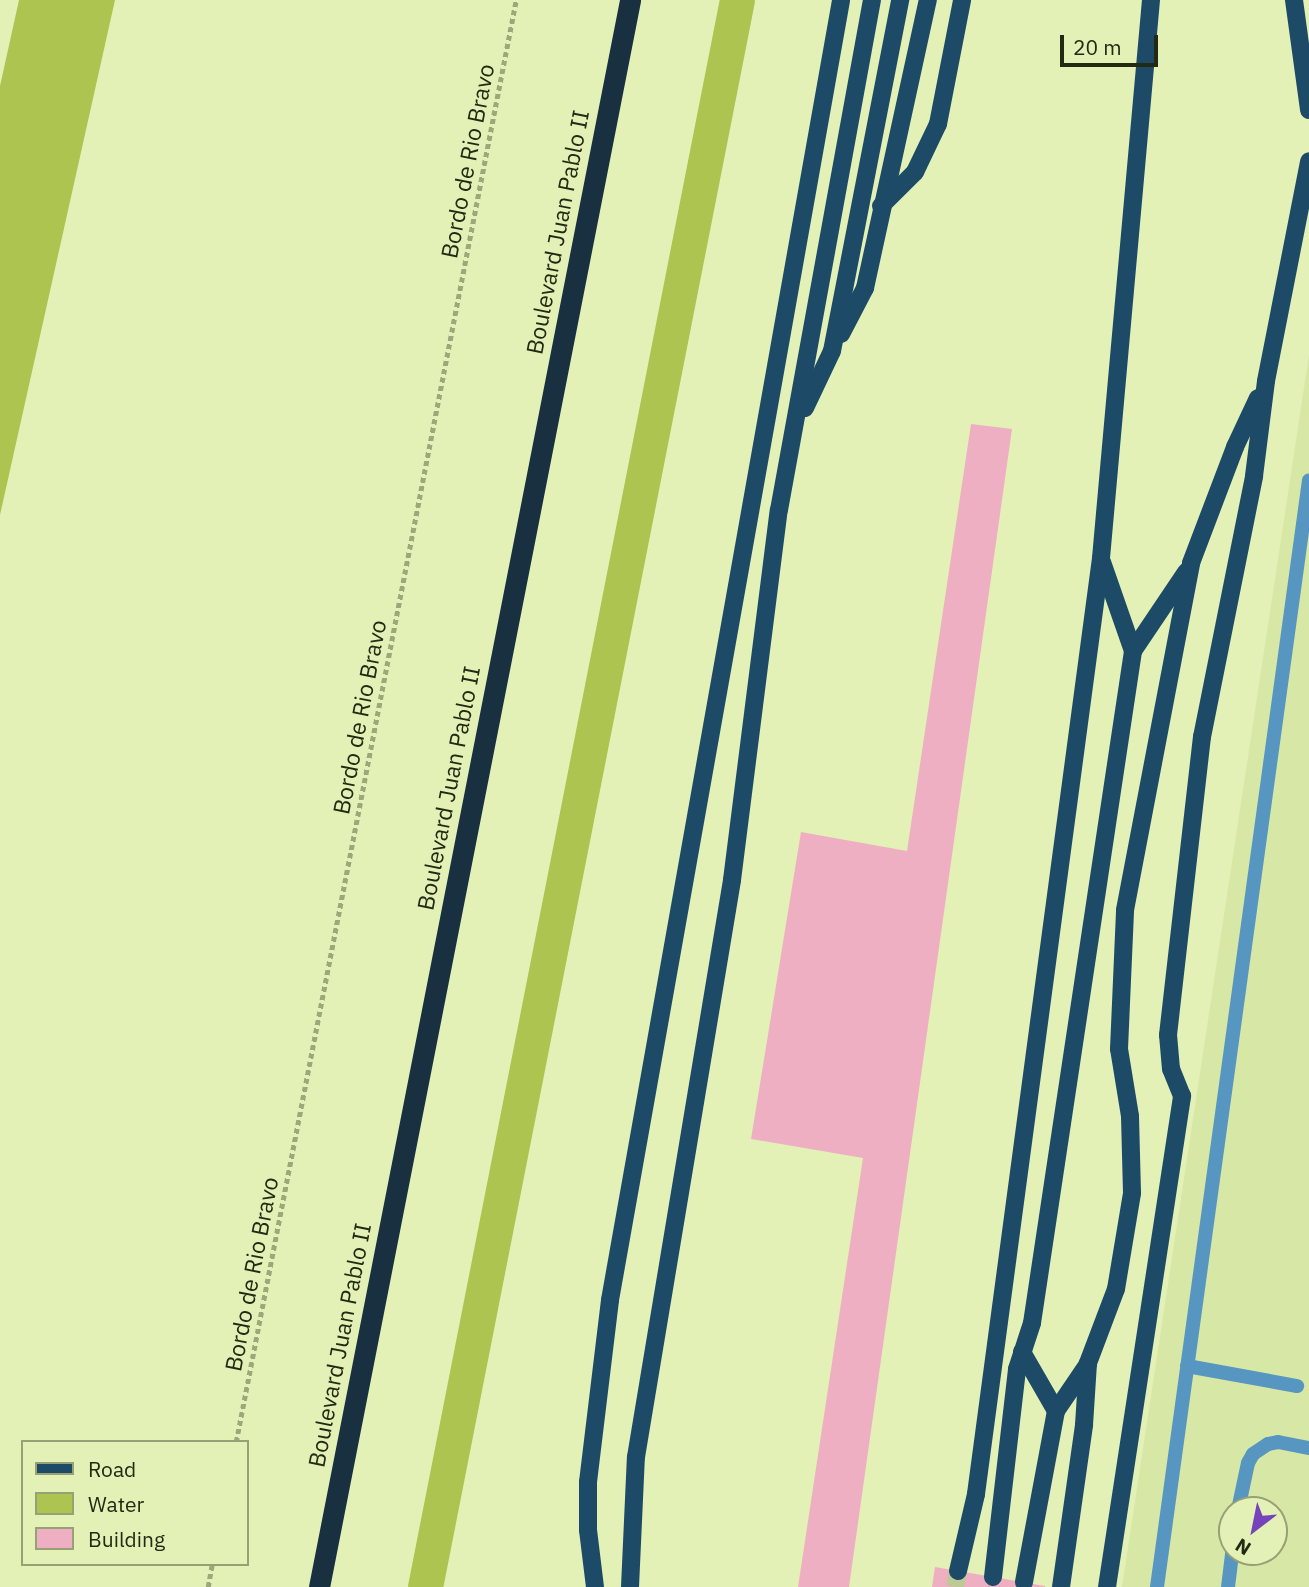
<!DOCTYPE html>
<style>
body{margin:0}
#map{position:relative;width:1309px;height:1587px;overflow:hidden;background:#e3f1b7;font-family:"IBM Plex Sans",sans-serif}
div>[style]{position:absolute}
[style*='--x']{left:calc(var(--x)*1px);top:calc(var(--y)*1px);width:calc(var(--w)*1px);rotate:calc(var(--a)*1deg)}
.built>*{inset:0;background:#d7e7a6}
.water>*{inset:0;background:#adc451}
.canal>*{height:35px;margin:-17.5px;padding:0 17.5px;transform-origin:17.5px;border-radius:17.5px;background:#adc451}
.building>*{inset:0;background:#eeafc2}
.primary-tunnel>*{height:18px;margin-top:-9px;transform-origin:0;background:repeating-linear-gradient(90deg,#bdc996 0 18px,transparent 0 27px)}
.path>*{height:4.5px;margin-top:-2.25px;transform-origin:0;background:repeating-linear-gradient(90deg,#9ca77a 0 5px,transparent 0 8.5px)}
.lane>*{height:14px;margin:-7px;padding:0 7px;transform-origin:7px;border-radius:7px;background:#5696c0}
.primary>*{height:18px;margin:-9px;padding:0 9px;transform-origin:9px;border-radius:9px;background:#1d4b67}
.highway>*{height:21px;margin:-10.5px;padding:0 10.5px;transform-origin:10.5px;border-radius:10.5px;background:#193040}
span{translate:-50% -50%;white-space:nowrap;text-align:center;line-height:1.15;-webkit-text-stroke:5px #e3f1b7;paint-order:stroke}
.street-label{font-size:23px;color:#242913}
.legend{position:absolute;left:21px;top:1440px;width:228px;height:126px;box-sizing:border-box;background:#e3f1b7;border:2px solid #97a175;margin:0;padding:9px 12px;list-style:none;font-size:21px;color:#242913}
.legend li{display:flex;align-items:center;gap:14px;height:35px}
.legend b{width:35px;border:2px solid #97a175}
.north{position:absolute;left:1218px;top:1496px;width:70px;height:70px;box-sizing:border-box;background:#e3f1b7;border:2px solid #97a175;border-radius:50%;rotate:212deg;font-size:19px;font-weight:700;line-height:28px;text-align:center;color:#242913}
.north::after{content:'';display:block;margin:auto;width:24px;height:32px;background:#7543ba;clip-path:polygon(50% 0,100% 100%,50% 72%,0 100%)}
.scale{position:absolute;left:1060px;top:35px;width:98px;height:32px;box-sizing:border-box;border:4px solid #242913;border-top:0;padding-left:9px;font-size:21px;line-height:24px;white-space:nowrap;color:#242913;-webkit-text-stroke:5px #e3f1b7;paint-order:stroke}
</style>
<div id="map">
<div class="built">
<div style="clip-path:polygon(evenodd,1309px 355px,1309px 1587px,1122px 1587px,1309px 355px,1232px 1510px,1274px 1510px,1274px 1552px,1232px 1552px,1232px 1510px)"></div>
</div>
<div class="water">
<div style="clip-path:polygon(19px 0,115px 0,0 515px,0 86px)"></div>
</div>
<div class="canal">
<div style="--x:425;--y:1587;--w:1617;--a:-78.88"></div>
</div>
<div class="building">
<div style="clip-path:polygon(971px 424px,1012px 429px,849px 1587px,798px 1587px,863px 1158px,751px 1139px,801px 832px,907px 851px)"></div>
<div style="clip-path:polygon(935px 1567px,1045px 1586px,1045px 1587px,932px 1587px)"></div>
</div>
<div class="primary-tunnel">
<div style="--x:955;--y:1587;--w:16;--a:-79"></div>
</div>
<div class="path">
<div style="--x:236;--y:1442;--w:1469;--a:-79.01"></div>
<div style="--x:208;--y:1587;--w:23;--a:-80"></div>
</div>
<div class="lane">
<div style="--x:1187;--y:1366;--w:112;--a:10.3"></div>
<div style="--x:1238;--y:1510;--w:48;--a:-78"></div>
<div style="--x:1248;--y:1463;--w:10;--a:-61"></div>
<div style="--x:1253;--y:1454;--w:18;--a:-34"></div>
<div style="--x:1268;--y:1444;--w:10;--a:-11"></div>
<div style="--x:1278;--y:1442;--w:32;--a:11"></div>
<div style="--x:1157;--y:1587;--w:1117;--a:-82.18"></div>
<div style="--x:1228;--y:1587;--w:35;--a:-83"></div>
</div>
<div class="primary">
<div style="--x:1294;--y:0;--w:111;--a:82.2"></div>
<div style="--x:881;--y:206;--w:48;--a:-45"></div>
<div style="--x:915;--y:172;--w:53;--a:-64.4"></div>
<div style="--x:938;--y:124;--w:126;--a:-79"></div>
<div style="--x:841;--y:334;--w:52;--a:-62.4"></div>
<div style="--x:865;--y:288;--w:295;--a:-77.7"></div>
<div style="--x:805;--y:408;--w:63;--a:-64.7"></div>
<div style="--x:832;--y:351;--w:358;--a:-79"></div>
<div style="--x:1102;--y:562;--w:94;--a:70.8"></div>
<div style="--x:1022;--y:1352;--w:68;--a:60"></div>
<div style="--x:958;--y:1571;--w:79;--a:-76.8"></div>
<div style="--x:976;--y:1494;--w:944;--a:-82.39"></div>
<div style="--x:1101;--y:558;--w:560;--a:-84.88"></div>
<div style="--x:993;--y:1577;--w:209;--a:-83.4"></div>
<div style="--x:1017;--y:1369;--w:48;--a:-71.9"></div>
<div style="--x:1032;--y:1323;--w:680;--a:-81.45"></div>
<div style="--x:1133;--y:651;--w:95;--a:-56.1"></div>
<div style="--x:1024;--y:1582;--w:174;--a:-79.4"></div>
<div style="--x:1056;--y:1411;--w:57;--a:-55.8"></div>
<div style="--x:595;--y:1587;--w:57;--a:-97"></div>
<div style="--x:588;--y:1530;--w:48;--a:-90"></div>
<div style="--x:588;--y:1482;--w:183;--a:-83.1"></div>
<div style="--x:610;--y:1300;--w:1320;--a:-79.92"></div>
<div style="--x:630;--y:1587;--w:130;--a:-87.4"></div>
<div style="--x:636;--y:1457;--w:585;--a:-80.55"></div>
<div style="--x:732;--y:880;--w:373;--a:-82.8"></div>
<div style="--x:779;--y:510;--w:518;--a:-79.67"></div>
<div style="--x:1061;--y:1587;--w:164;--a:-81.9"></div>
<div style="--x:1084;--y:1425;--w:62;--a:-86.3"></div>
<div style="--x:1088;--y:1363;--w:79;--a:-69.3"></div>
<div style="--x:1116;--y:1289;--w:97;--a:-80.5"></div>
<div style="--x:1132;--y:1193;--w:77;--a:-91.5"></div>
<div style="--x:1130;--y:1116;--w:68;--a:-99.3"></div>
<div style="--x:1119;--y:1049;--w:139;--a:-87.5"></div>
<div style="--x:1125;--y:910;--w:353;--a:-79.2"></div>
<div style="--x:1191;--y:563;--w:124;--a:-69.2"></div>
<div style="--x:1235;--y:447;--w:54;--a:-64.9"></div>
<div style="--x:1107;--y:1587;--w:497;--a:-81.3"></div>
<div style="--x:1182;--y:1096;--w:29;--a:-112"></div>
<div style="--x:1171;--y:1069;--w:34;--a:-95"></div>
<div style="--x:1168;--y:1035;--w:300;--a:-83.5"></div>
<div style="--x:1202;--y:737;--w:266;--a:-78.7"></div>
<div style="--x:1254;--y:476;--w:96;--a:-82.8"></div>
<div style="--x:1266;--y:381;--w:224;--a:-78.9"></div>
</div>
<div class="highway">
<div style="--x:319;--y:1587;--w:1617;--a:-78.91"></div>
</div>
<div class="street-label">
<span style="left:467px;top:161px;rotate:-79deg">Bordo de Rio Bravo</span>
<span style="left:557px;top:232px;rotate:-79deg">Boulevard Juan Pablo II</span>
<span style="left:359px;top:717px;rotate:-79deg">Bordo de Rio Bravo</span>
<span style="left:448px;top:788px;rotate:-79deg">Boulevard Juan Pablo II</span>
<span style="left:251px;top:1274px;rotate:-79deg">Bordo de Rio Bravo</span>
<span style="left:339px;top:1345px;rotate:-79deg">Boulevard Juan Pablo II</span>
</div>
<ul class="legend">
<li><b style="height:9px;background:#1d4b67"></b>Road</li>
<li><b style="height:19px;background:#adc451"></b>Water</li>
<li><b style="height:19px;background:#eeafc2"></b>Building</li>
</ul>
<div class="north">N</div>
<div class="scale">20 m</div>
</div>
